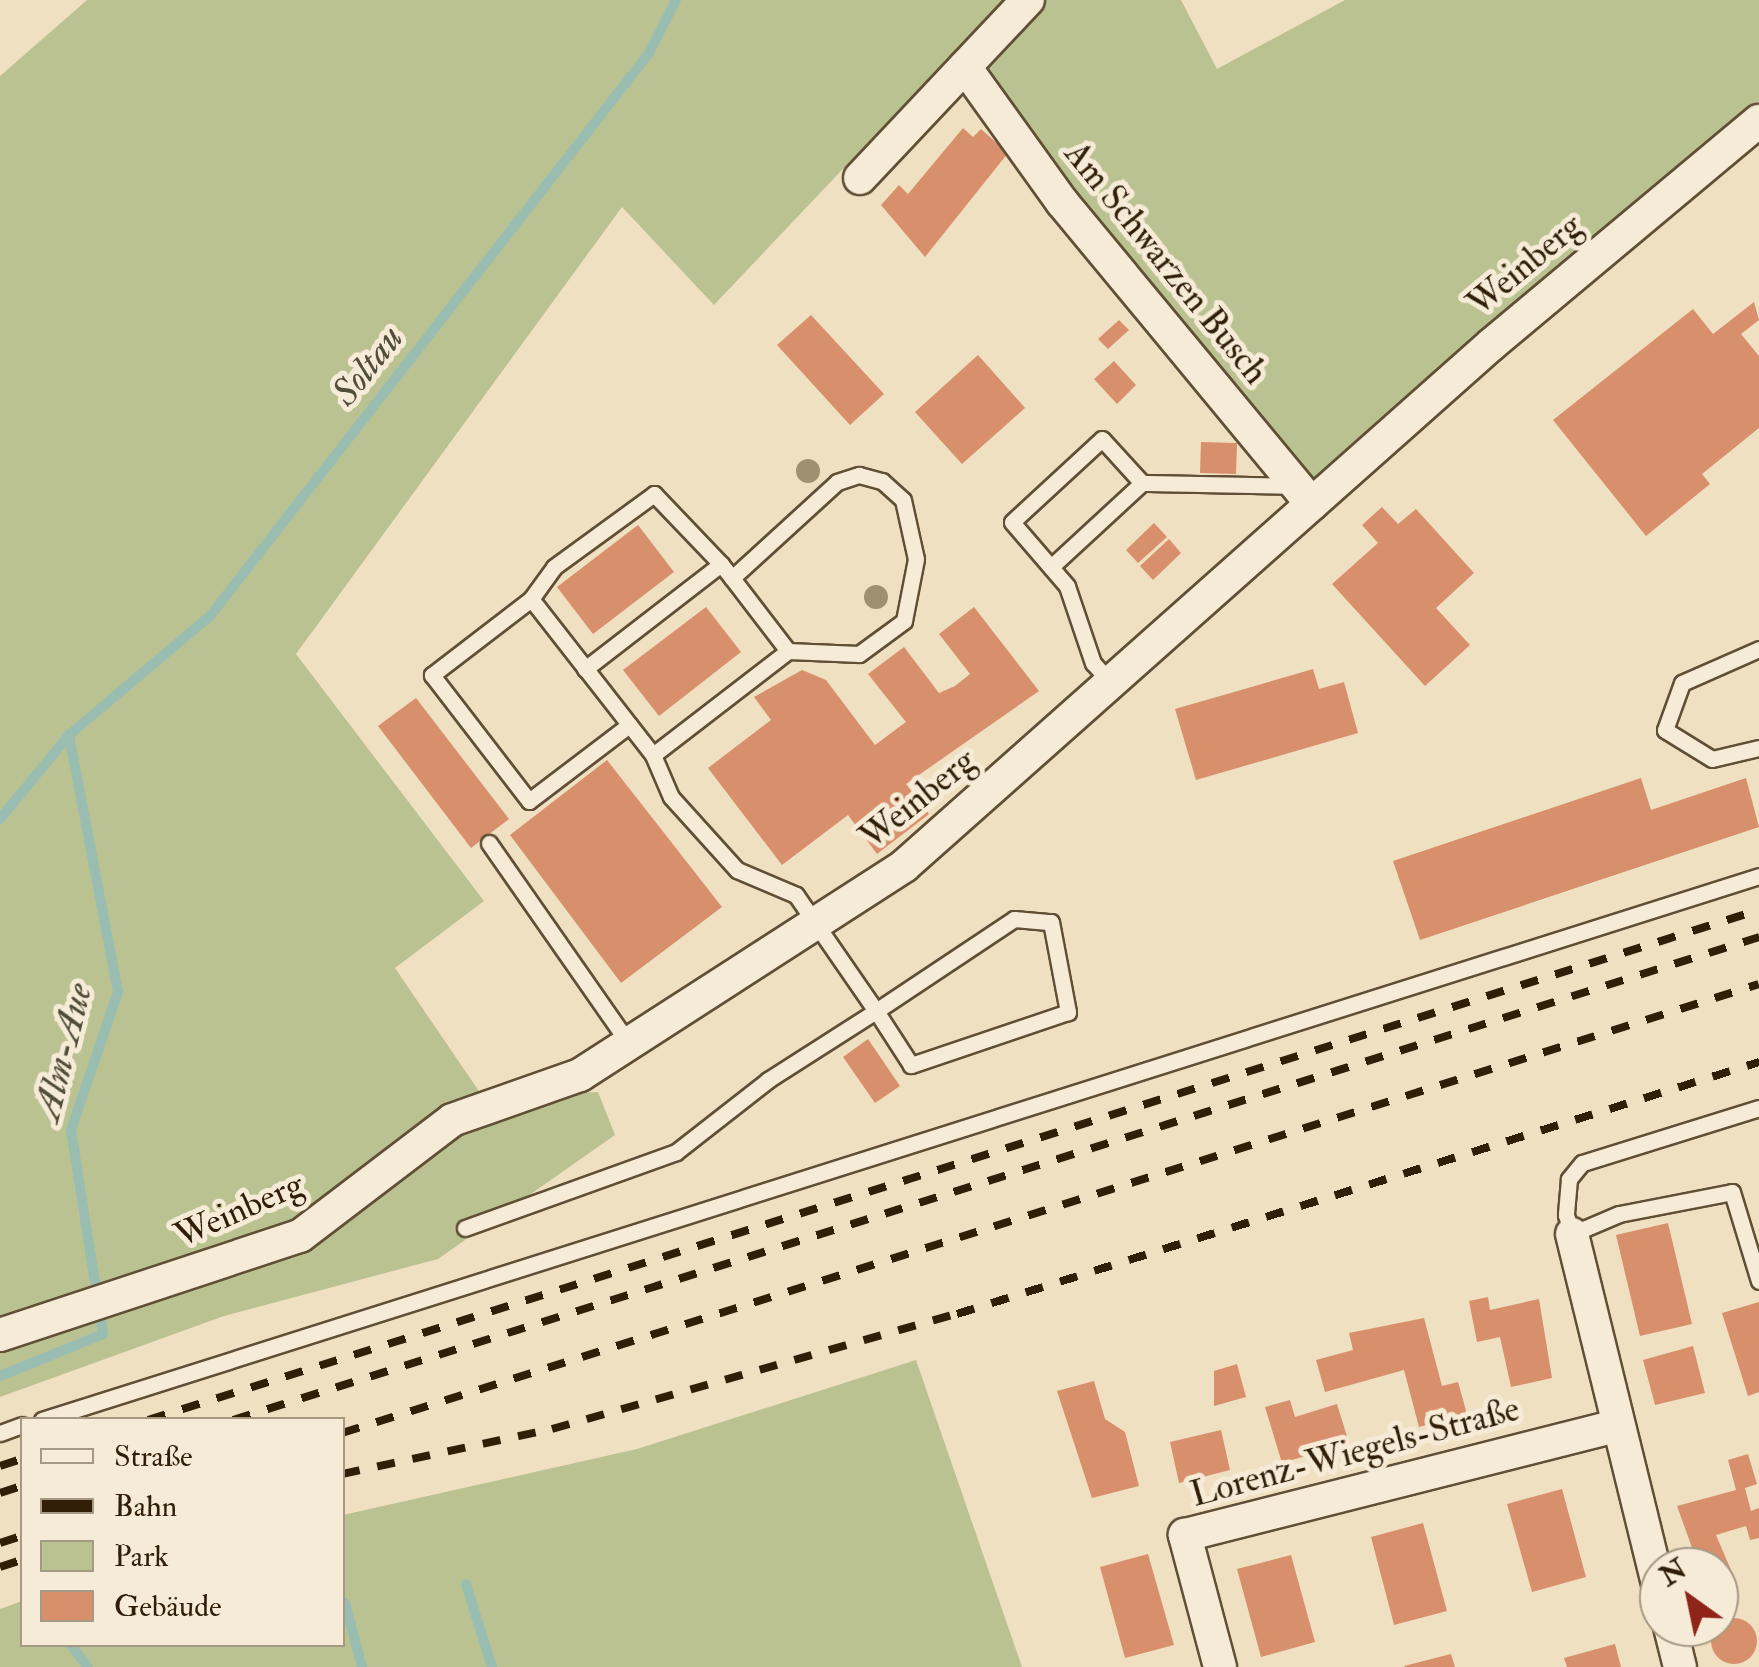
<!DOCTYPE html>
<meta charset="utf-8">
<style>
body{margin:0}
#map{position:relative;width:1759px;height:1667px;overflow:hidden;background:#f0e0c2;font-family:"IM FELL Double Pica",serif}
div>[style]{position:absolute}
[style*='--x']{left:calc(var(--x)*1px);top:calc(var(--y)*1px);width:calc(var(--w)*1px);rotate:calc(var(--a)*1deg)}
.green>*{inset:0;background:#bbc292}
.stream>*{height:10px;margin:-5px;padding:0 5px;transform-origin:5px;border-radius:5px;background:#9abdb1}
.building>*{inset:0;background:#d78f6c}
.round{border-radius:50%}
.roads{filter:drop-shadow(2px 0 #604f35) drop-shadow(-2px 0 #604f35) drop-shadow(0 2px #604f35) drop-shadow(0 -2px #604f35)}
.service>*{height:15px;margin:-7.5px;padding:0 7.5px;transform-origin:7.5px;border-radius:7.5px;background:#f5ebd7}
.minor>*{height:32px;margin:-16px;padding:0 16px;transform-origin:16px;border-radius:16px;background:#f5ebd7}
.rail>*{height:8px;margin-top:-4px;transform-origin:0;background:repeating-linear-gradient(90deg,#301f06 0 18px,transparent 0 36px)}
.trees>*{width:24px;height:24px;margin:-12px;border-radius:50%;background:#9e9172}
span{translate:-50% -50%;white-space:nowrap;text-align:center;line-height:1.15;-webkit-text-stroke:10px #f5ebd7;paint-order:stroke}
.street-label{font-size:35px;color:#301f06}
.water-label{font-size:38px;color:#504e39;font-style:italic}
.legend{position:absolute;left:20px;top:1417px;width:325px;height:230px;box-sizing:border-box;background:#f5ebd7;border:2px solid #a69983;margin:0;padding:12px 18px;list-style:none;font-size:30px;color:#301f06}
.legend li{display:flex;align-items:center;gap:20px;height:50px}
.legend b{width:50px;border:2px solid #a69983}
.north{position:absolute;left:1639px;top:1547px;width:100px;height:100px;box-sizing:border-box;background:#f5ebd7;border:2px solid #a69983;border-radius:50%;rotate:327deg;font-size:28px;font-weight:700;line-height:40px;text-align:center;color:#301f06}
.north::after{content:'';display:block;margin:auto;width:35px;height:45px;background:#8f2418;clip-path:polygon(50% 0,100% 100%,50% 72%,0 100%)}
</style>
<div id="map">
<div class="green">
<div style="clip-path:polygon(87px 0,1181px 0,1217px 69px,1345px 0,1759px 0,1759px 101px,1304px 489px,1053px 205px,949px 57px,714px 305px,622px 207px,296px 654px,484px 901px,395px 968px,483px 1097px,598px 1092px,615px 1135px,438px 1259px,224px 1316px,0 1397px,0 76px)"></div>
<div style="clip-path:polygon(916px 1360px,1022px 1667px,0 1667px,0 1609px,22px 1601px,22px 1644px,342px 1644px,343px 1515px,637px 1449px)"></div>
</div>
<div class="stream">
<div style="--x:0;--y:819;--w:109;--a:-50.6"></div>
<div style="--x:69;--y:735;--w:185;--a:-40.2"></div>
<div style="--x:210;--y:616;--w:714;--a:-52.05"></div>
<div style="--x:649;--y:53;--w:59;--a:-63"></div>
<div style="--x:0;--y:1376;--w:111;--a:-22.2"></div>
<div style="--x:103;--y:1334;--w:206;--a:-98.9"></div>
<div style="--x:71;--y:1130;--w:146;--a:-71.2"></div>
<div style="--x:118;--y:992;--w:262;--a:-100.8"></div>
<div style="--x:466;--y:1584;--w:87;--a:72.6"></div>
<div style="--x:345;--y:1603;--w:66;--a:75.1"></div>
<div style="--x:70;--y:1644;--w:29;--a:52"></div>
</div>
<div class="building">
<div style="clip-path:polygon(963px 128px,973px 137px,981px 129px,1008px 153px,925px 257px,881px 205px,899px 185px,908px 194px)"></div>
<div style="clip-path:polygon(1754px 302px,1759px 320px,1741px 334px,1759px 356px,1759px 428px,1702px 474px,1710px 484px,1646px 536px,1553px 420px,1693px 309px,1713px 334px)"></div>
<div style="clip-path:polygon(811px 315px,884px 394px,850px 425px,777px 345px)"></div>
<div style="clip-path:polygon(1119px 320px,1129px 330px,1108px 349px,1098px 339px)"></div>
<div style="clip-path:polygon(978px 355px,1025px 408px,962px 464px,915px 412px)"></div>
<div style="clip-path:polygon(1114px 361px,1136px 385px,1117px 404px,1094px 379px)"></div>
<div style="clip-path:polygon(1201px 442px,1237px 443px,1236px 474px,1200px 473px)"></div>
<div style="clip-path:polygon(1382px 507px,1398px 524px,1416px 509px,1474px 573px,1436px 608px,1470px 645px,1425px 686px,1332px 584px,1378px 543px,1362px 525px)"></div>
<div style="clip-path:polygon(1154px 523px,1167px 537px,1138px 563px,1126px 550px)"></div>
<div style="clip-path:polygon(638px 525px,674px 572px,593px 634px,557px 587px)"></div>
<div style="clip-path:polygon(1169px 539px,1181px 553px,1153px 580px,1140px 566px)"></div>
<div style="clip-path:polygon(706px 607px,741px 652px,659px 716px,623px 670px)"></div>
<div style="clip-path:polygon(974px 607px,1039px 691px,906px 784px,929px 814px,877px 854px,848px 815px,782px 865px,708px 768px,771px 720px,754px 697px,802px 670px,826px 680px,875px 745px,906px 722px,868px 674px,904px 647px,939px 693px,955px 686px,970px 674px,939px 634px)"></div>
<div style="clip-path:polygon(1313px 669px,1319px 689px,1344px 682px,1358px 733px,1196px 780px,1175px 709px)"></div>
<div style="clip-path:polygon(416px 698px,509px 819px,471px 848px,378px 726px)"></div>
<div style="clip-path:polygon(607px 760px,722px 907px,621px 983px,510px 835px)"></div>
<div style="clip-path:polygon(1641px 778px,1651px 810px,1746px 778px,1759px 827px,1420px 940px,1393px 861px)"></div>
<div style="clip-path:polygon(868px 1039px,900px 1086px,875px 1103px,843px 1057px)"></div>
<div style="clip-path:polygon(1668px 1223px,1692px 1324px,1640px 1336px,1616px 1235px)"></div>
<div style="clip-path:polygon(1488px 1297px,1490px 1310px,1539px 1299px,1552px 1378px,1511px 1387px,1500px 1337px,1477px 1342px,1469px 1301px)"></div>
<div style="clip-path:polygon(1759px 1302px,1759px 1392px,1748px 1396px,1722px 1313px)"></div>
<div style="clip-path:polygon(1424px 1318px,1442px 1386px,1458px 1382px,1467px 1414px,1419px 1427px,1404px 1370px,1325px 1392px,1316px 1360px,1353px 1350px,1349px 1333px)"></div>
<div style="clip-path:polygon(1693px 1346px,1705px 1393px,1655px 1405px,1643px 1360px)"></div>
<div style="clip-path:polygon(1237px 1364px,1246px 1397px,1214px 1406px,1214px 1371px)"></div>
<div style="clip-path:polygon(1094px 1381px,1105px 1419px,1125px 1432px,1139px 1486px,1092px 1498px,1057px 1391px)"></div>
<div style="clip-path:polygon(1290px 1400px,1295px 1417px,1337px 1404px,1349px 1443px,1282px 1463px,1265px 1407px)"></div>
<div style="clip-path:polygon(1221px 1430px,1230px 1470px,1179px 1483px,1170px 1442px)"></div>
<div style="clip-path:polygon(1748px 1454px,1757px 1484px,1745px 1488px,1751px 1511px,1759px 1508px,1759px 1538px,1750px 1540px,1746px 1526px,1716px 1535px,1737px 1584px,1719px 1588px,1719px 1567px,1699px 1567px,1677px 1506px,1736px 1490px,1728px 1460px)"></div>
<div style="clip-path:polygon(1562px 1489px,1586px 1577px,1532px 1592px,1507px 1504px)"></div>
<div style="clip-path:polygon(1423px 1523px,1447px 1611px,1394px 1625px,1371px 1537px)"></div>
<div style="clip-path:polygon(1148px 1554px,1174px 1645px,1125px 1658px,1100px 1567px)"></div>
<div style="clip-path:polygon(1291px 1555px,1315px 1642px,1261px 1657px,1237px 1569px)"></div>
<div class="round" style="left:1711px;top:1618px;width:46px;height:46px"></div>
<div style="clip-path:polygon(1615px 1644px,1621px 1667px,1567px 1667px,1564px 1658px)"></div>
<div style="clip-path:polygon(1451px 1654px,1455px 1667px,1405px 1667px,1404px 1666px)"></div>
</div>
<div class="roads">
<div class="service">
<div style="--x:1051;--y:567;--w:124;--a:-42.7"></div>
<div style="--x:732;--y:578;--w:142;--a:-42.4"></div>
<div style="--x:837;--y:482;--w:23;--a:-18"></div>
<div style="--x:859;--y:475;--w:24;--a:15"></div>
<div style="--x:882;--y:481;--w:28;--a:42"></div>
<div style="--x:903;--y:500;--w:60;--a:77.6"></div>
<div style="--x:916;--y:559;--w:63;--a:101"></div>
<div style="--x:904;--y:621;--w:56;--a:143.7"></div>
<div style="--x:859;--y:654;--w:71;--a:-177.6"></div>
<div style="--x:531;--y:599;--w:39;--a:-54"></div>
<div style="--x:554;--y:567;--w:124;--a:-36.1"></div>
<div style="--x:654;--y:494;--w:97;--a:46.3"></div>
<div style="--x:1759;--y:649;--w:84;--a:156.2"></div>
<div style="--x:1682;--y:683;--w:50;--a:109.9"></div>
<div style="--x:1665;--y:730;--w:55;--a:31.7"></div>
<div style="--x:1712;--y:759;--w:48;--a:-13.2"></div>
<div style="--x:585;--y:669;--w:172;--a:-37.7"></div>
<div style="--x:721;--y:564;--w:18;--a:52"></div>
<div style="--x:732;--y:578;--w:92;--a:52.5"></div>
<div style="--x:788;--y:651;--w:170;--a:142.4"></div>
<div style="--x:1112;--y:684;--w:28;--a:-132"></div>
<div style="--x:1093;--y:663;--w:81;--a:-108.7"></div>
<div style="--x:1067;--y:586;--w:84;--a:-130.7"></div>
<div style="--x:1012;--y:522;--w:122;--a:-42.7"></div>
<div style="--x:1102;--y:439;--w:59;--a:47.7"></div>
<div style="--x:1142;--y:483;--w:153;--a:1.1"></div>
<div style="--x:489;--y:843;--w:245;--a:55.1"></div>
<div style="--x:1759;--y:1108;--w:185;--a:162.7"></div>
<div style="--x:1582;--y:1163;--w:21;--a:129"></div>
<div style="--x:1569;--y:1179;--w:36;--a:95"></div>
<div style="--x:1566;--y:1215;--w:20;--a:72"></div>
<div style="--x:1572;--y:1234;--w:51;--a:-23.1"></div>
<div style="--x:1619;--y:1214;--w:115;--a:-11"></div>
<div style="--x:1732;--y:1192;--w:93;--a:73.1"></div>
<div style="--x:465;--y:1228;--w:224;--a:-19.8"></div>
<div style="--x:676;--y:1152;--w:117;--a:-38"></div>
<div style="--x:768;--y:1080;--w:128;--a:-32.6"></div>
<div style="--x:876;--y:1011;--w:166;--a:-33.7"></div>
<div style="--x:1014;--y:919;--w:37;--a:5"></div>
<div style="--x:1051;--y:922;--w:92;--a:79.3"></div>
<div style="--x:1068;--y:1012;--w:166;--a:161.3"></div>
<div style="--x:911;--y:1065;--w:64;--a:-122.9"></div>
<div style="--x:876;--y:1011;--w:141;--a:-124.6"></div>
<div style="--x:796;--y:895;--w:64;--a:-157"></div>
<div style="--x:737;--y:870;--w:98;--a:-132.1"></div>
<div style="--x:671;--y:797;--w:46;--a:-113.2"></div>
<div style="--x:653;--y:755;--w:198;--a:-128"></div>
<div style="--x:531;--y:599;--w:125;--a:142.5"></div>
<div style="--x:432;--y:675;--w:159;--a:52.4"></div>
<div style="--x:529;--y:801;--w:126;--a:-37.2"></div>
<div style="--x:42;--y:1420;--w:1801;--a:-17.58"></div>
<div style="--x:0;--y:1433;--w:23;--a:-20"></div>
</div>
<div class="minor">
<div style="--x:965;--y:67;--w:166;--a:54.3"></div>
<div style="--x:1062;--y:202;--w:392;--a:50.4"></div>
<div style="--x:860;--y:178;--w:245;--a:-46.7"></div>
<div style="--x:1572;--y:1234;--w:365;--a:76.2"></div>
<div style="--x:0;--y:1335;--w:316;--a:-18.3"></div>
<div style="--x:300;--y:1236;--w:191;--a:-37.3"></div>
<div style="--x:452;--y:1120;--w:136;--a:-19.4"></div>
<div style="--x:580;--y:1075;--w:386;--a:-32.8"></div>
<div style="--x:904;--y:866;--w:786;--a:-41.6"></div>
<div style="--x:1492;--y:344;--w:348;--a:-39.9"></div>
<div style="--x:1670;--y:1627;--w:41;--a:76"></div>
<div style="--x:1220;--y:1667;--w:137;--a:-104.9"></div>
<div style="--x:1185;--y:1535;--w:444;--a:-14.2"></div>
</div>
</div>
<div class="rail">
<div style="--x:148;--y:1420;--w:1690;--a:-17.57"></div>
<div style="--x:233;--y:1420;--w:1601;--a:-17.56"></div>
<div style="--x:342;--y:1433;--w:1486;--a:-17.58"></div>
<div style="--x:0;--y:1466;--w:23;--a:-18"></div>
<div style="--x:342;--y:1474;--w:215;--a:-12.1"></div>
<div style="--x:552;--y:1429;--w:421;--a:-15.9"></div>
<div style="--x:957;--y:1314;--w:841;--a:-17.44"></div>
<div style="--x:0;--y:1493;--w:23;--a:-18"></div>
<div style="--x:0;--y:1543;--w:23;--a:-18"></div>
<div style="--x:0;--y:1567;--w:23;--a:-18"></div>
</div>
<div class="trees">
<div style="left:808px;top:471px"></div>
<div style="left:876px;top:597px"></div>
</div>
<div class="street-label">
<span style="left:1166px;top:263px;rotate:51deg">Am Schwarzen Busch</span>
<span style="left:1525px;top:265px;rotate:-40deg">Weinberg</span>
<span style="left:918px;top:799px;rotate:-39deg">Weinberg</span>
<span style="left:239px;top:1210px;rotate:-24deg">Weinberg</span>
<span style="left:1355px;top:1452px;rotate:-15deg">Lorenz-Wiegels-Straße</span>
</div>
<div class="water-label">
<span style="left:368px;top:366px;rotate:-52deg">Soltau</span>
<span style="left:64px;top:1052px;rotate:-76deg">Alm-Aue</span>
</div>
<ul class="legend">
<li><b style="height:12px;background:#f5ebd7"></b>Straße</li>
<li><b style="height:12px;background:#301f06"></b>Bahn</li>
<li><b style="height:28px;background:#bbc292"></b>Park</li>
<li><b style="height:28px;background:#d78f6c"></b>Gebäude</li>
</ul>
<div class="north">N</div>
</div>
